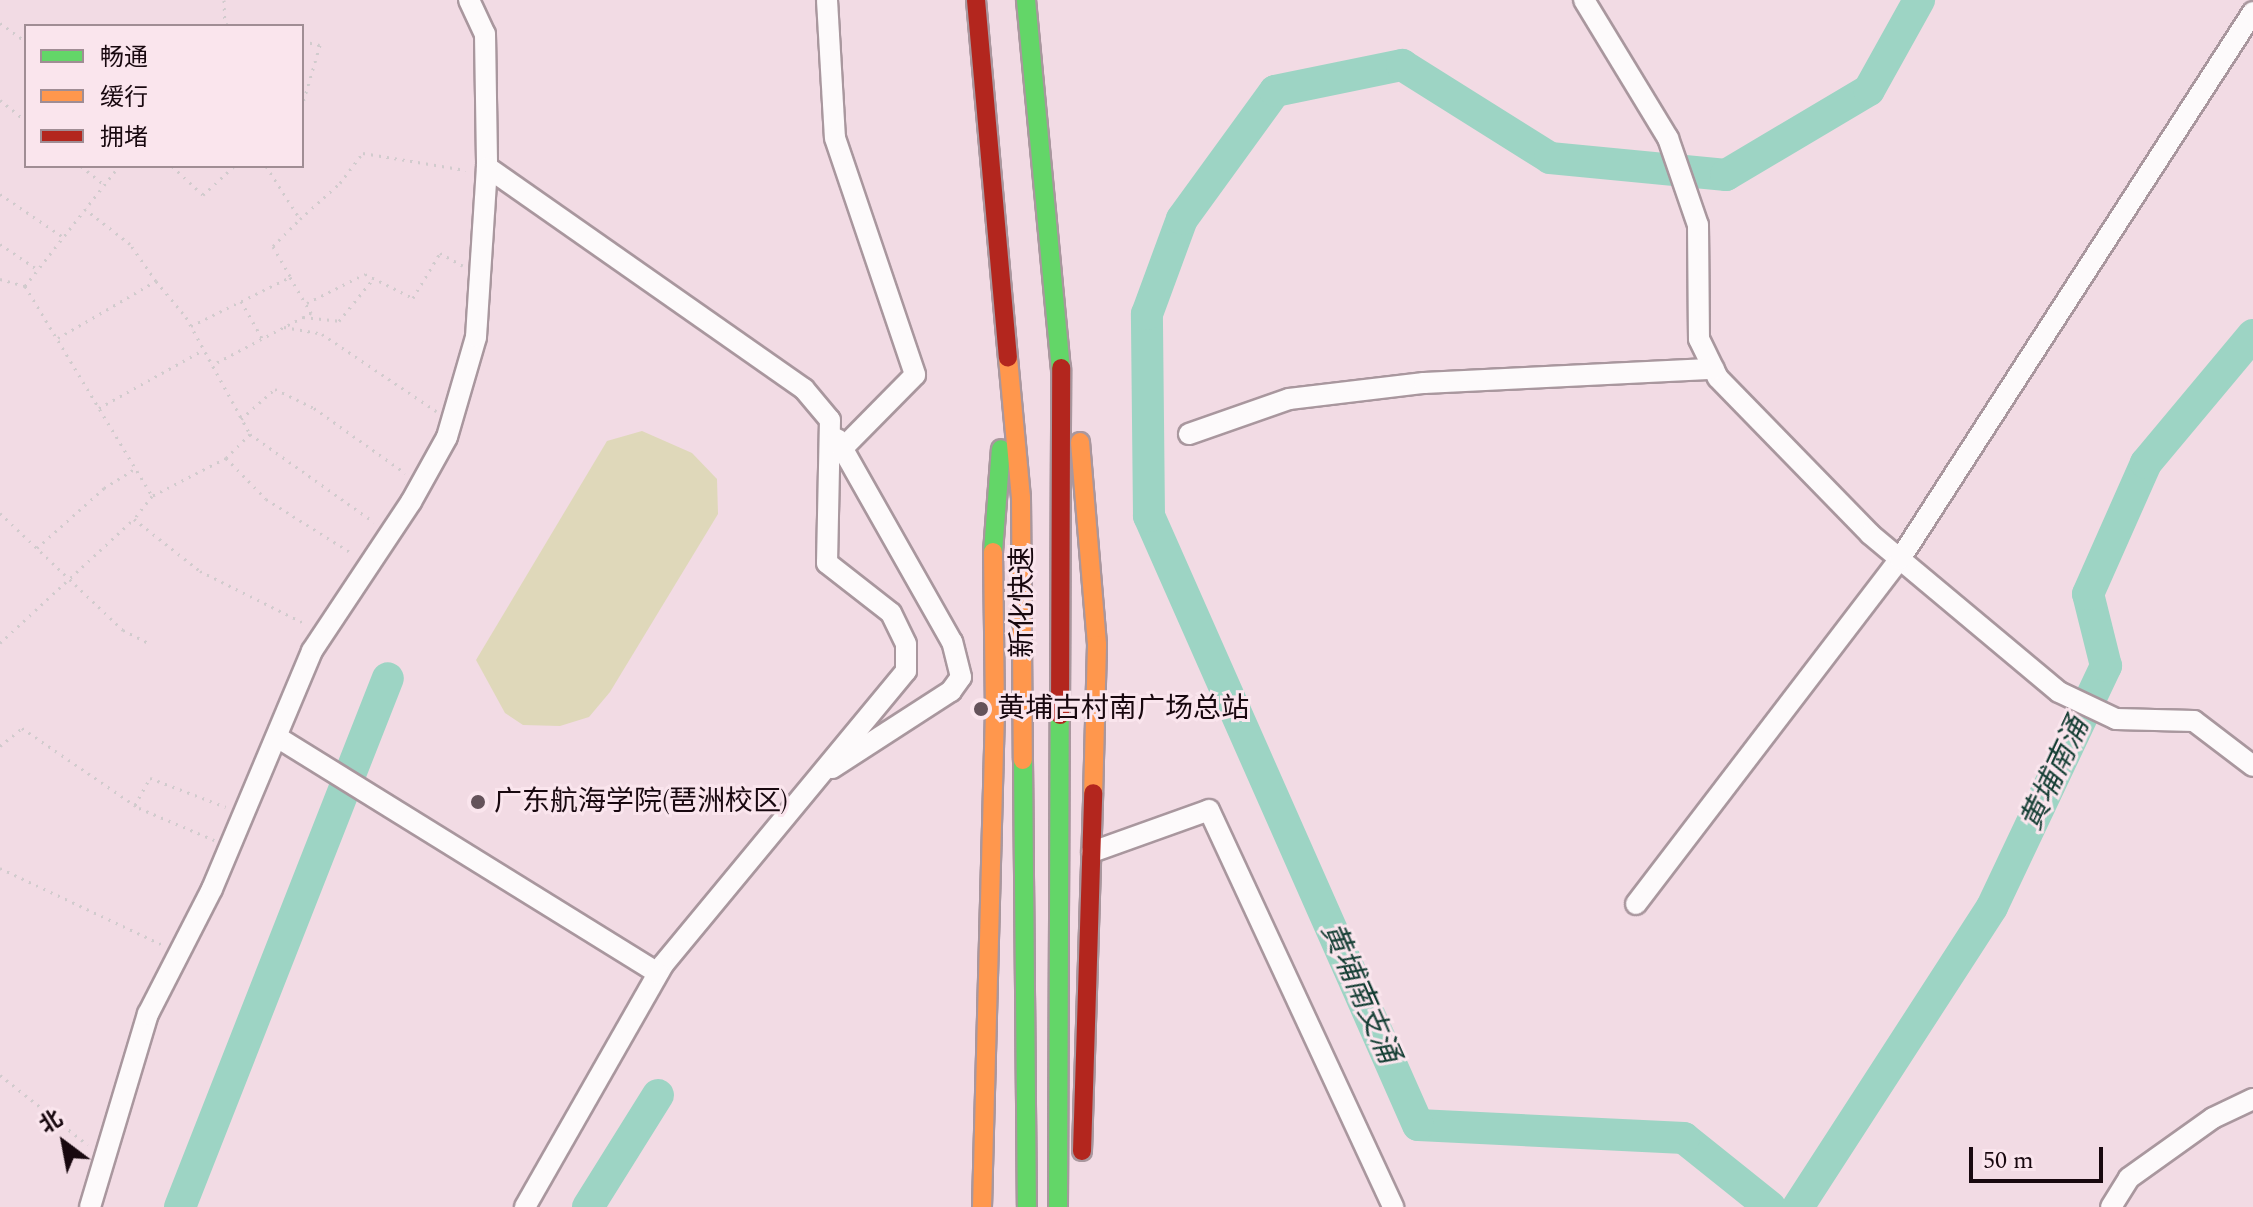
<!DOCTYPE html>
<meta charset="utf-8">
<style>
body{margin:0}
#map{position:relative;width:2253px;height:1207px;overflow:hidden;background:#f2dbe4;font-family:Spectral,"Noto Sans SC",serif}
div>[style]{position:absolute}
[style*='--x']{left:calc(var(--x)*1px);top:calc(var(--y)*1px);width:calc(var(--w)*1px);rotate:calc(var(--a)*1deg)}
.green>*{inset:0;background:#dfd8ba}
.river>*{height:32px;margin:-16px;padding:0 16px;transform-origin:16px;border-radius:16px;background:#9dd4c4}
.path>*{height:3px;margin-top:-1.5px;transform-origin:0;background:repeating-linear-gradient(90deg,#d1cbcd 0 2px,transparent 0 8px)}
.roads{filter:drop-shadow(2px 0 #a9979e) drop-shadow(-2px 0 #a9979e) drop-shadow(0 2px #a9979e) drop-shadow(0 -2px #a9979e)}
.street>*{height:20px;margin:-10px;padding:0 10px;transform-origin:10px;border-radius:10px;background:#fdfafb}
.fast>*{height:18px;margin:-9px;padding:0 9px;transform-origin:9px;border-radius:9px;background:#63d668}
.slow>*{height:18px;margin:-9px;padding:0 9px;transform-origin:9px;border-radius:9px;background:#ff974d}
.jam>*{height:18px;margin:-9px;padding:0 9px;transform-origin:9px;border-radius:9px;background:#b3261e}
.dots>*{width:22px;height:22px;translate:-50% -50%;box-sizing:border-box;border:4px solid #fae5ed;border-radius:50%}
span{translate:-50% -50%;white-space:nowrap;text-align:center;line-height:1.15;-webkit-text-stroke:6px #fae5ed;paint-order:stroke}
.street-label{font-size:28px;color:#18080f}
.poi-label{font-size:28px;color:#18080f}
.left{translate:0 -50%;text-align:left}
.water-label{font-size:30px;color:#153e34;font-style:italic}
.legend{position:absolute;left:24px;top:24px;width:280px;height:144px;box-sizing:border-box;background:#fae5ed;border:2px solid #a08d94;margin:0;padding:10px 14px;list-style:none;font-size:24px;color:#18080f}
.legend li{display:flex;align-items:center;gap:16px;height:40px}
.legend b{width:40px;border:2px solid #a08d94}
.north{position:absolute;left:24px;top:1103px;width:80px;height:80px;-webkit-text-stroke:6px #fae5ed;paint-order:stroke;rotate:328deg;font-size:22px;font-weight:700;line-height:32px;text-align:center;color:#18080f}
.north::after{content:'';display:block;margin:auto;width:28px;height:36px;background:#18080f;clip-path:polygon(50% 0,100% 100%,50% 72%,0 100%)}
.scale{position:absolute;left:1969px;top:1147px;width:134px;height:36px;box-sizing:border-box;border:4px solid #18080f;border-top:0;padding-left:10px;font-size:24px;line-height:28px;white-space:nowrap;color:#18080f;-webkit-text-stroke:6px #fae5ed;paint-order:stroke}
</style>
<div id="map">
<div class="green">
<div style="clip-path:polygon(642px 431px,692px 453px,717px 479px,718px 514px,610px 692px,589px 717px,560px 726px,523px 725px,505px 713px,476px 660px,607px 441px)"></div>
</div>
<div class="river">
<div style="--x:180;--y:1207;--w:568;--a:-68.54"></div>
<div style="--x:588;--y:1207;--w:132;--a:-58"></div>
<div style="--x:1770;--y:1207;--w:110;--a:-141.3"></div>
<div style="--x:1684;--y:1138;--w:266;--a:-177.2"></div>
<div style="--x:1418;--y:1125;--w:666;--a:-113.83"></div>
<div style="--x:1149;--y:516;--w:202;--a:-90.6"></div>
<div style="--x:1147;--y:314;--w:101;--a:-69.8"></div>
<div style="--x:1182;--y:219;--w:158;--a:-54"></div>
<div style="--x:1275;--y:91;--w:130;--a:-11.6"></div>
<div style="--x:1402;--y:65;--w:175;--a:32.1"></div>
<div style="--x:1550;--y:158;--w:177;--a:5.5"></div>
<div style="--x:1726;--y:175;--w:166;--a:-30.7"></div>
<div style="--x:1869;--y:90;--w:103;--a:-60.9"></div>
<div style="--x:1798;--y:1207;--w:357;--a:-57.1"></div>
<div style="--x:1992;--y:907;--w:267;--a:-64.7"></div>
<div style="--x:2106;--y:666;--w:74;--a:-104"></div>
<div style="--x:2088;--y:594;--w:143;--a:-66.1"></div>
<div style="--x:2146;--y:463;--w:167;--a:-50.1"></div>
</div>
<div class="path">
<div style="--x:224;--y:0;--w:26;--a:88"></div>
<div style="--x:0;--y:23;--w:32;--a:36"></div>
<div style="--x:226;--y:24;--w:9;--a:13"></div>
<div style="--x:302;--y:41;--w:18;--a:13"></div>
<div style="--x:320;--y:45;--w:64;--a:106.4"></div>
<div style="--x:0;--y:100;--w:33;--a:39"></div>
<div style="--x:81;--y:166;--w:28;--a:39"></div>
<div style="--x:172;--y:166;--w:42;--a:43.1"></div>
<div style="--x:203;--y:195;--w:42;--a:-43.1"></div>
<div style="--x:266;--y:166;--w:63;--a:57.3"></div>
<div style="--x:300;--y:219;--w:54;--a:-42"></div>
<div style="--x:340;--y:183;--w:38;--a:-53"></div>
<div style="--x:363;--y:153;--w:104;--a:9.4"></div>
<div style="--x:0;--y:194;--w:76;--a:34.3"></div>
<div style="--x:0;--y:244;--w:45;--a:34"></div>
<div style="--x:290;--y:276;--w:34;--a:-120"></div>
<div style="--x:273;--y:246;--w:38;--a:-45"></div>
<div style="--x:0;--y:279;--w:26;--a:16"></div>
<div style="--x:25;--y:286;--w:245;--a:58.8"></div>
<div style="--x:156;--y:281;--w:47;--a:50.2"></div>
<div style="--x:186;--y:317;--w:133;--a:61.3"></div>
<div style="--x:250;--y:434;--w:34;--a:135"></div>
<div style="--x:226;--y:458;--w:83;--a:152.8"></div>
<div style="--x:152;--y:496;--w:29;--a:128"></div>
<div style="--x:134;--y:519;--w:84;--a:38.2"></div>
<div style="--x:200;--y:571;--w:119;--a:26.6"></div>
<div style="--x:25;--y:286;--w:152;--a:-51.9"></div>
<div style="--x:241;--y:301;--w:43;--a:60.4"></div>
<div style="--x:307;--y:303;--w:65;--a:-26.6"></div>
<div style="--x:365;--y:274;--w:54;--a:26.6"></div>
<div style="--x:413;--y:298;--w:52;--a:-59"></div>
<div style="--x:440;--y:253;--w:26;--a:29"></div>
<div style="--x:303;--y:317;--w:36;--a:6"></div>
<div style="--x:339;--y:321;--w:55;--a:-50.9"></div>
<div style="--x:191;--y:326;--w:110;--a:-26.3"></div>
<div style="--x:290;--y:277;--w:42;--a:59.7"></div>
<div style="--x:311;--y:313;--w:112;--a:152.3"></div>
<div style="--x:284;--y:327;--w:39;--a:10"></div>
<div style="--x:322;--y:334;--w:138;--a:34"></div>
<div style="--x:58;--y:338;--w:113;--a:-30.2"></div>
<div style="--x:156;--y:281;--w:45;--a:-125.1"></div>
<div style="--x:130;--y:244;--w:57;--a:-142.1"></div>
<div style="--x:99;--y:408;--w:119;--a:-29.1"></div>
<div style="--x:241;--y:419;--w:45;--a:-41.4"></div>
<div style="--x:275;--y:389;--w:43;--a:26"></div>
<div style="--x:314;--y:408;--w:112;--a:35.5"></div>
<div style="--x:250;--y:434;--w:152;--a:35.4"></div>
<div style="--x:226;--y:458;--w:57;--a:45.7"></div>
<div style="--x:266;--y:499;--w:103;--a:32.3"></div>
<div style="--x:0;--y:513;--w:170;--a:43.6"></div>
<div style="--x:123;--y:630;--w:31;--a:27"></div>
<div style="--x:37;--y:548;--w:90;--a:-41.8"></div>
<div style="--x:104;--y:488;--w:36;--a:-32"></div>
<div style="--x:0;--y:643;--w:183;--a:-42.8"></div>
<div style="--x:0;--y:746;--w:28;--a:-39"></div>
<div style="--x:22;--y:728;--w:142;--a:34.4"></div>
<div style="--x:139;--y:808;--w:82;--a:23.1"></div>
<div style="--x:135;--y:805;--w:31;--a:-61"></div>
<div style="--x:150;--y:778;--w:81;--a:20.9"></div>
<div style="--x:0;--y:868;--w:180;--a:25.3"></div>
<div style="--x:0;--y:1075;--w:112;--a:38.5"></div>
</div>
<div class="roads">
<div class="street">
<div style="--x:469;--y:0;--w:38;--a:65"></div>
<div style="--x:485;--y:34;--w:133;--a:89.1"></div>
<div style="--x:487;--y:167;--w:387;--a:35"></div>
<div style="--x:804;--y:389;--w:40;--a:50"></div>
<div style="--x:830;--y:420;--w:143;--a:91.2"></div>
<div style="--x:827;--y:563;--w:81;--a:38"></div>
<div style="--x:891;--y:613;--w:34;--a:64"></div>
<div style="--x:906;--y:644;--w:27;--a:90"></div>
<div style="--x:906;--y:671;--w:381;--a:129.6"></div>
<div style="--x:663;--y:965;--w:279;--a:119.7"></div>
<div style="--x:827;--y:0;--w:138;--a:86.7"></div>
<div style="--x:835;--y:138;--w:250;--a:71.3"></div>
<div style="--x:915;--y:375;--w:103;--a:134.6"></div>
<div style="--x:1584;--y:0;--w:162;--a:58.7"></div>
<div style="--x:1668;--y:138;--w:92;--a:71"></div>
<div style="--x:1698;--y:225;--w:114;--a:89.5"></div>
<div style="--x:1699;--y:339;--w:43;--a:64"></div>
<div style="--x:1718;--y:378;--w:218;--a:45.7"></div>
<div style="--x:1870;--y:534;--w:246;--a:39.9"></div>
<div style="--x:2059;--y:692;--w:63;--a:25.3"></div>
<div style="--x:2116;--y:719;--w:78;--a:1.5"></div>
<div style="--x:2194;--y:721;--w:74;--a:37.3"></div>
<div style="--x:1189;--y:434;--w:106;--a:-19.3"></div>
<div style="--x:1289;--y:399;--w:136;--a:-6.8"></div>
<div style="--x:1424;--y:383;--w:290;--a:-2.8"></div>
<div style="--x:277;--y:737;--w:448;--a:31.8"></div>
<div style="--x:832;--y:768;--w:142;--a:-32.9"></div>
<div style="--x:951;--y:691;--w:17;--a:-54"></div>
<div style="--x:961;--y:677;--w:36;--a:-104"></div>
<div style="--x:952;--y:642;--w:233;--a:-119.5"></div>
<div style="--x:1092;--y:852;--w:124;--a:-19.7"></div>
<div style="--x:1209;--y:810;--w:438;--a:65.1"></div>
<div style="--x:1636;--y:904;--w:434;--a:-52.6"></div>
<div style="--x:1900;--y:559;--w:651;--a:-57.16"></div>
<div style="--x:90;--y:1207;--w:202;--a:-73.3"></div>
<div style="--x:148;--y:1014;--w:140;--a:-62.9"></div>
<div style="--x:212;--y:889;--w:258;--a:-67.2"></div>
<div style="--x:312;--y:651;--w:179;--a:-56.4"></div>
<div style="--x:411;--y:502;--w:74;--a:-61"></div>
<div style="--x:447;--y:437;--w:104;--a:-73.8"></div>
<div style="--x:476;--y:337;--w:170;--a:-86.3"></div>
<div style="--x:2111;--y:1207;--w:34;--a:-58"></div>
<div style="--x:2129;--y:1178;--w:103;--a:-35.5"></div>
<div style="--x:2213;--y:1118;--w:44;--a:-25.4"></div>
</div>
<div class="fast">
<div style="--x:1026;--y:0;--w:370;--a:84.6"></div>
<div style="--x:993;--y:552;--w:103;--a:-85.6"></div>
<div style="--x:1023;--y:760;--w:447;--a:89.5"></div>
<div style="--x:1058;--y:1207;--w:492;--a:-89.8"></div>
</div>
<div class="slow">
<div style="--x:1008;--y:358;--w:140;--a:84.7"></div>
<div style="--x:1021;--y:497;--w:263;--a:89.6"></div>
<div style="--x:1080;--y:442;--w:204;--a:85.2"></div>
<div style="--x:1097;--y:645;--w:148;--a:91.5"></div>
<div style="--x:982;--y:1207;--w:494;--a:-88.5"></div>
<div style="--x:995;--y:713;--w:161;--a:-90.7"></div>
</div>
<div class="jam">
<div style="--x:976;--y:0;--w:359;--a:84.9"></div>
<div style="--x:1060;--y:715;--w:347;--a:-89.8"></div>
<div style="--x:1082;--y:1151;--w:358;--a:-88.2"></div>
</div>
</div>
<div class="dots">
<div style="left:981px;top:709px;background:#64525a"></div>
<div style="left:478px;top:802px;background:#64525a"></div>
</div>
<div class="street-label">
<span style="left:1023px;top:602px;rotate:-90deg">新化快速</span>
</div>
<div class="poi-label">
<span class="left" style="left:997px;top:709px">黄埔古村南广场总站</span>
<span class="left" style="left:494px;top:802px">广东航海学院(琶洲校区)</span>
</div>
<div class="water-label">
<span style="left:2055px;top:774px;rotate:-65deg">黄埔南涌</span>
<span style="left:1360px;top:993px;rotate:66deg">黄埔南支涌</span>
</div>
<ul class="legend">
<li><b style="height:10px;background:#63d668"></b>畅通</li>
<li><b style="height:10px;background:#ff974d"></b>缓行</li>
<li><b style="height:10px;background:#b3261e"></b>拥堵</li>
</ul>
<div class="north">北</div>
<div class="scale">50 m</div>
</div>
